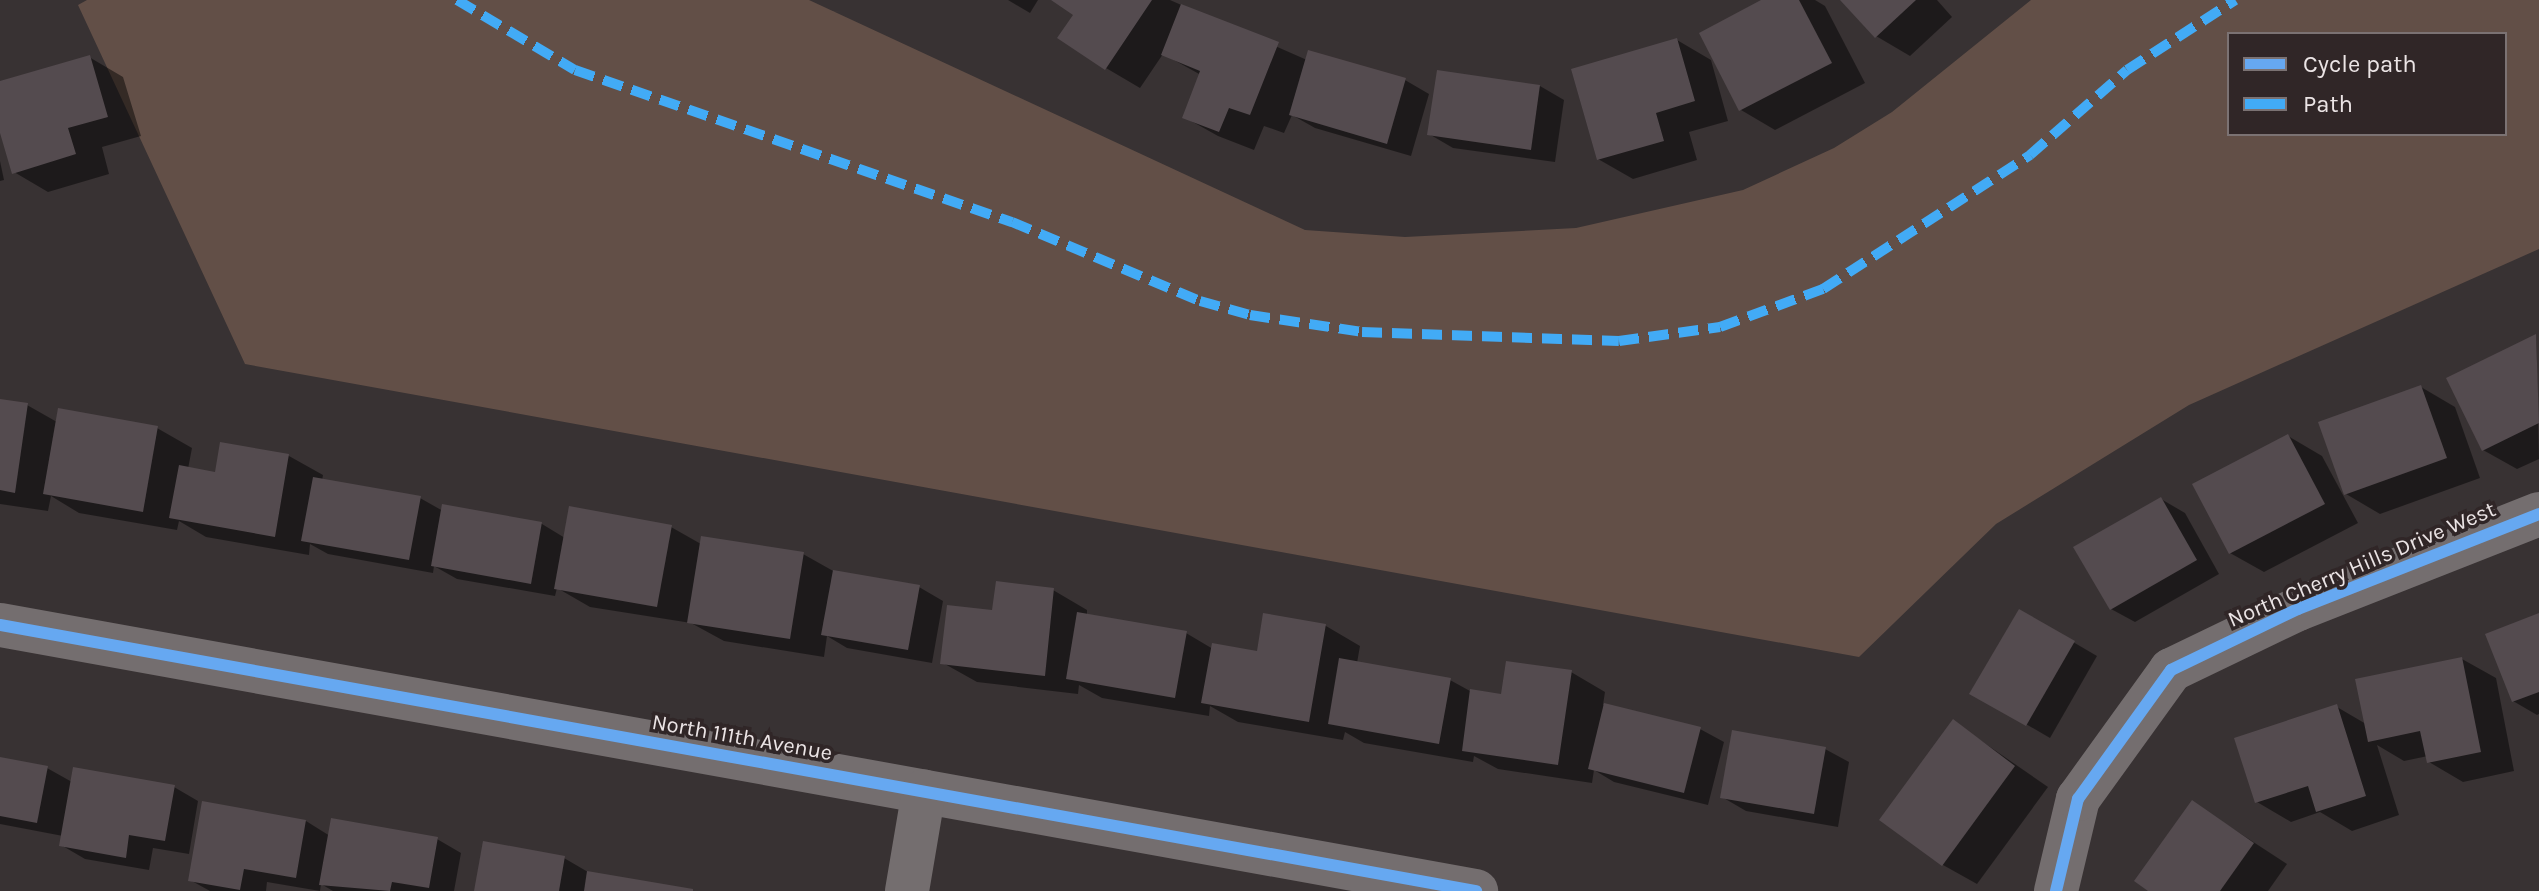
<!DOCTYPE html>
<style>
body{margin:0}
#map{position:relative;width:2539px;height:891px;overflow:hidden;background:#383233;font-family:Karla,sans-serif}
div>[style]{position:absolute}
[style*='--x']{left:calc(var(--x)*1px);top:calc(var(--y)*1px);width:calc(var(--w)*1px);rotate:calc(var(--a)*1deg)}
.green>*{inset:0;background:#624f47}
.shadow>*{inset:0;background:#0007}
.building>*{inset:0;background:#544b4f}
.minor>*{height:44px;margin:-22px;padding:0 22px;transform-origin:22px;border-radius:22px;background:#746e6f}
.quiet>*{height:10px;margin-top:-5px;transform-origin:0;background:repeating-linear-gradient(90deg,#42abf6 0 20px,transparent 0 30px)}
.cycleway>*{height:12px;margin:-6px;padding:0 6px;transform-origin:6px;border-radius:6px;background:#66a8f1}
span{translate:-50% -50%;white-space:nowrap;text-align:center;line-height:1.15;-webkit-text-stroke:7px #302627;paint-order:stroke}
.street-label{font-size:22px;color:#ebe4e5}
.legend{position:absolute;left:2227px;top:32px;width:280px;height:104px;box-sizing:border-box;background:#302627;border:2px solid #7b7273;margin:0;padding:10px 14px;list-style:none;font-size:24px;color:#ebe4e5}
.legend li{display:flex;align-items:center;gap:16px;height:40px}
.legend b{width:40px;border:2px solid #7b7273}
</style>
<div id="map">
<div class="green">
<div style="clip-path:polygon(evenodd,87px 0,809px 0,1305px 230px,1405px 237px,1576px 228px,1743px 190px,1834px 148px,1892px 112px,2031px 0,2539px 0,2539px 249px,2189px 405px,1996px 524px,1859px 657px,245px 364px,78px 5px,87px 0,2229px 34px,2505px 34px,2505px 134px,2229px 134px,2229px 34px)"></div>
</div>
<div class="shadow">
<div style="clip-path:polygon(1008px 0,1038px 0,1030px 13px)"></div>
<div style="clip-path:polygon(1055px 0,1170px 0,1307px 60px,1405px 80px,1429px 94px,1411px 156px,1315px 128px,1292px 115px,1284px 133px,1264px 126px,1254px 150px,1218px 136px,1184px 117px,1201px 75px,1163px 54px,1140px 88px,1106px 68px,1076px 14px)"></div>
<div style="clip-path:polygon(1766px 0,1815px 0,1825px 6px,1865px 83px,1775px 130px,1741px 110px)"></div>
<div style="clip-path:polygon(1843px 0,1937px 0,1952px 17px,1910px 56px,1876px 36px)"></div>
<div style="clip-path:polygon(1677px 40px,1711px 60px,1728px 121px,1689px 132px,1697px 160px,1633px 179px,1598px 159px)"></div>
<div style="clip-path:polygon(89px 57px,123px 77px,141px 136px,102px 147px,109px 174px,48px 192px,14px 172px,0 125px,0 83px)"></div>
<div style="clip-path:polygon(1540px 86px,1564px 100px,1555px 162px,1453px 148px,1429px 134px)"></div>
<div style="clip-path:polygon(0 161px,4px 180px,0 181px)"></div>
<div style="clip-path:polygon(2536px 336px,2539px 459px,2517px 469px,2483px 450px)"></div>
<div style="clip-path:polygon(2421px 387px,2455px 407px,2480px 478px,2380px 514px,2346px 494px)"></div>
<div style="clip-path:polygon(0 401px,27px 405px,57px 422px,157px 428px,192px 448px,188px 469px,217px 474px,289px 456px,323px 475px,322px 481px,420px 498px,443px 511px,542px 524px,565px 538px,671px 527px,701px 544px,803px 554px,835px 572px,919px 587px,943px 601px,932px 663px,847px 648px,827px 636px,824px 657px,724px 641px,691px 623px,590px 607px,557px 588px,555px 596px,457px 579px,434px 566px,433px 573px,328px 554px,310px 544px,309px 555px,206px 537px,179px 521px,177px 530px,79px 513px,51px 496px,48px 511px,0 504px)"></div>
<div style="clip-path:polygon(2288px 436px,2322px 456px,2358px 523px,2264px 572px,2230px 553px)"></div>
<div style="clip-path:polygon(2161px 499px,2185px 513px,2219px 574px,2135px 622px,2111px 609px)"></div>
<div style="clip-path:polygon(1053px 590px,1087px 610px,1087px 615px,1186px 633px,1213px 649px,1258px 653px,1265px 616px,1326px 626px,1360px 646px,1357px 663px,1450px 680px,1470px 691px,1502px 696px,1571px 672px,1605px 692px,1603px 705px,1700px 729px,1724px 742px,1708px 805px,1614px 782px,1594px 770px,1592px 783px,1498px 769px,1474px 756px,1473px 762px,1364px 743px,1345px 732px,1343px 740px,1238px 722px,1210px 706px,1209px 716px,1102px 698px,1079px 685px,1078px 694px,977px 682px,943px 663px,994px 612px)"></div>
<div style="clip-path:polygon(2020px 611px,2097px 656px,2050px 738px,1972px 693px)"></div>
<div style="clip-path:polygon(2539px 615px,2539px 714px,2537px 715px,2513px 701px)"></div>
<div style="clip-path:polygon(2462px 659px,2496px 678px,2514px 771px,2463px 782px,2429px 762px,2428px 756px,2404px 761px,2377px 745px,2399px 815px,2352px 831px,2320px 812px,2291px 822px,2257px 802px,2337px 707px,2366px 724px)"></div>
<div style="clip-path:polygon(1954px 722px,2048px 787px,1977px 884px,1943px 865px)"></div>
<div style="clip-path:polygon(1825px 749px,1849px 762px,1838px 827px,1746px 811px,1722px 797px)"></div>
<div style="clip-path:polygon(0 759px,47px 768px,72px 782px,174px 787px,198px 801px,189px 854px,153px 848px,149px 870px,85px 859px,61px 845px,63px 836px,0 824px)"></div>
<div style="clip-path:polygon(2192px 802px,2287px 864px,2268px 891px,2152px 891px)"></div>
<div style="clip-path:polygon(306px 821px,330px 836px,437px 839px,461px 853px,454px 891px,333px 891px,321px 884px,320px 891px,267px 882px,266px 891px,210px 891px,190px 880px)"></div>
<div style="clip-path:polygon(564px 858px,588px 872px,690px 891px,477px 891px)"></div>
</div>
<div class="building">
<div style="clip-path:polygon(1051px 0,1152px 0,1105px 70px,1057px 38px,1073px 15px)"></div>
<div style="clip-path:polygon(1761px 0,1799px 0,1832px 63px,1739px 111px,1699px 33px)"></div>
<div style="clip-path:polygon(1840px 0,1916px 0,1875px 38px)"></div>
<div style="clip-path:polygon(1181px 4px,1279px 42px,1250px 115px,1229px 108px,1219px 132px,1182px 118px,1200px 71px,1161px 55px)"></div>
<div style="clip-path:polygon(1677px 38px,1695px 101px,1656px 113px,1664px 141px,1597px 160px,1571px 69px)"></div>
<div style="clip-path:polygon(1308px 50px,1406px 78px,1387px 144px,1289px 115px)"></div>
<div style="clip-path:polygon(90px 55px,108px 117px,68px 128px,76px 154px,12px 174px,0 133px,0 81px)"></div>
<div style="clip-path:polygon(1437px 70px,1540px 85px,1531px 150px,1427px 135px)"></div>
<div style="clip-path:polygon(2536px 334px,2539px 423px,2482px 451px,2446px 378px)"></div>
<div style="clip-path:polygon(2421px 385px,2447px 458px,2344px 495px,2318px 422px)"></div>
<div style="clip-path:polygon(0 399px,28px 403px,15px 493px,0 490px)"></div>
<div style="clip-path:polygon(58px 408px,158px 426px,143px 512px,43px 494px)"></div>
<div style="clip-path:polygon(2288px 434px,2325px 504px,2229px 554px,2192px 484px)"></div>
<div style="clip-path:polygon(220px 442px,289px 454px,275px 537px,169px 518px,179px 465px,215px 472px)"></div>
<div style="clip-path:polygon(313px 477px,421px 496px,409px 560px,301px 541px)"></div>
<div style="clip-path:polygon(2161px 497px,2197px 560px,2110px 610px,2073px 547px)"></div>
<div style="clip-path:polygon(442px 504px,542px 522px,531px 584px,431px 566px)"></div>
<div style="clip-path:polygon(569px 506px,672px 525px,657px 607px,554px 589px)"></div>
<div style="clip-path:polygon(701px 536px,804px 552px,790px 639px,687px 623px)"></div>
<div style="clip-path:polygon(833px 570px,920px 585px,908px 650px,821px 635px)"></div>
<div style="clip-path:polygon(996px 581px,1054px 588px,1045px 676px,940px 664px,947px 605px,992px 610px)"></div>
<div style="clip-path:polygon(2019px 609px,2075px 641px,2026px 726px,1969px 694px)"></div>
<div style="clip-path:polygon(1077px 612px,1187px 631px,1175px 698px,1066px 679px)"></div>
<div style="clip-path:polygon(1263px 613px,1326px 624px,1309px 722px,1201px 703px,1212px 643px,1257px 651px)"></div>
<div style="clip-path:polygon(2539px 613px,2539px 692px,2512px 702px,2485px 634px)"></div>
<div style="clip-path:polygon(2462px 657px,2481px 752px,2427px 763px,2420px 731px,2368px 742px,2355px 679px)"></div>
<div style="clip-path:polygon(1339px 658px,1451px 678px,1439px 744px,1328px 724px)"></div>
<div style="clip-path:polygon(1506px 661px,1572px 670px,1558px 765px,1462px 751px,1470px 689px,1501px 694px)"></div>
<div style="clip-path:polygon(1604px 703px,1701px 727px,1684px 793px,1588px 769px)"></div>
<div style="clip-path:polygon(2337px 704px,2366px 796px,2316px 812px,2308px 786px,2255px 803px,2234px 738px)"></div>
<div style="clip-path:polygon(1953px 719px,2015px 766px,1942px 866px,1879px 820px)"></div>
<div style="clip-path:polygon(1732px 730px,1826px 747px,1814px 814px,1720px 798px)"></div>
<div style="clip-path:polygon(0 757px,48px 766px,37px 823px,0 816px)"></div>
<div style="clip-path:polygon(73px 767px,175px 785px,165px 841px,129px 835px,126px 858px,59px 846px)"></div>
<div style="clip-path:polygon(2192px 800px,2254px 843px,2220px 891px,2148px 891px,2134px 881px)"></div>
<div style="clip-path:polygon(202px 801px,306px 820px,296px 878px,244px 869px,240px 890px,188px 881px)"></div>
<div style="clip-path:polygon(331px 818px,438px 837px,429px 888px,392px 882px,390px 891px,319px 885px)"></div>
<div style="clip-path:polygon(483px 841px,565px 856px,559px 891px,474px 891px)"></div>
<div style="clip-path:polygon(587px 871px,693px 889px,693px 891px,584px 891px)"></div>
</div>
<div class="minor">
<div style="--x:0;--y:625;--w:1500;--a:10.22"></div>
<div style="--x:907;--y:891;--w:101;--a:-80.4"></div>
<div style="--x:2056;--y:891;--w:95;--a:-76.6"></div>
<div style="--x:2078;--y:799;--w:159;--a:-54.2"></div>
<div style="--x:2171;--y:670;--w:141;--a:-25.7"></div>
<div style="--x:2298;--y:609;--w:259;--a:-21.5"></div>
</div>
<div class="quiet">
<div style="--x:457;--y:0;--w:137;--a:30.7"></div>
<div style="--x:575;--y:70;--w:463;--a:19.2"></div>
<div style="--x:1012;--y:222;--w:204;--a:22.8"></div>
<div style="--x:1200;--y:301;--w:52;--a:15.6"></div>
<div style="--x:1250;--y:315;--w:113;--a:8.6"></div>
<div style="--x:1362;--y:332;--w:257;--a:2"></div>
<div style="--x:1619;--y:341;--w:102;--a:-7.9"></div>
<div style="--x:1720;--y:327;--w:110;--a:-20.3"></div>
<div style="--x:1823;--y:289;--w:247;--a:-32.9"></div>
<div style="--x:2030;--y:155;--w:129;--a:-41.2"></div>
<div style="--x:2127;--y:70;--w:129;--a:-32.9"></div>
</div>
<div class="cycleway">
<div style="--x:0;--y:625;--w:1500;--a:10.22"></div>
<div style="--x:2056;--y:891;--w:95;--a:-76.6"></div>
<div style="--x:2078;--y:799;--w:159;--a:-54.2"></div>
<div style="--x:2171;--y:670;--w:141;--a:-25.7"></div>
<div style="--x:2298;--y:609;--w:259;--a:-21.5"></div>
</div>
<div class="street-label">
<span style="left:2362px;top:565px;rotate:-23deg">North Cherry Hills Drive West</span>
<span style="left:742px;top:738px;rotate:10deg">North 111th Avenue</span>
</div>
<ul class="legend">
<li><b style="height:10px;background:#66a8f1"></b>Cycle path</li>
<li><b style="height:10px;background:#42abf6"></b>Path</li>
</ul>
</div>
